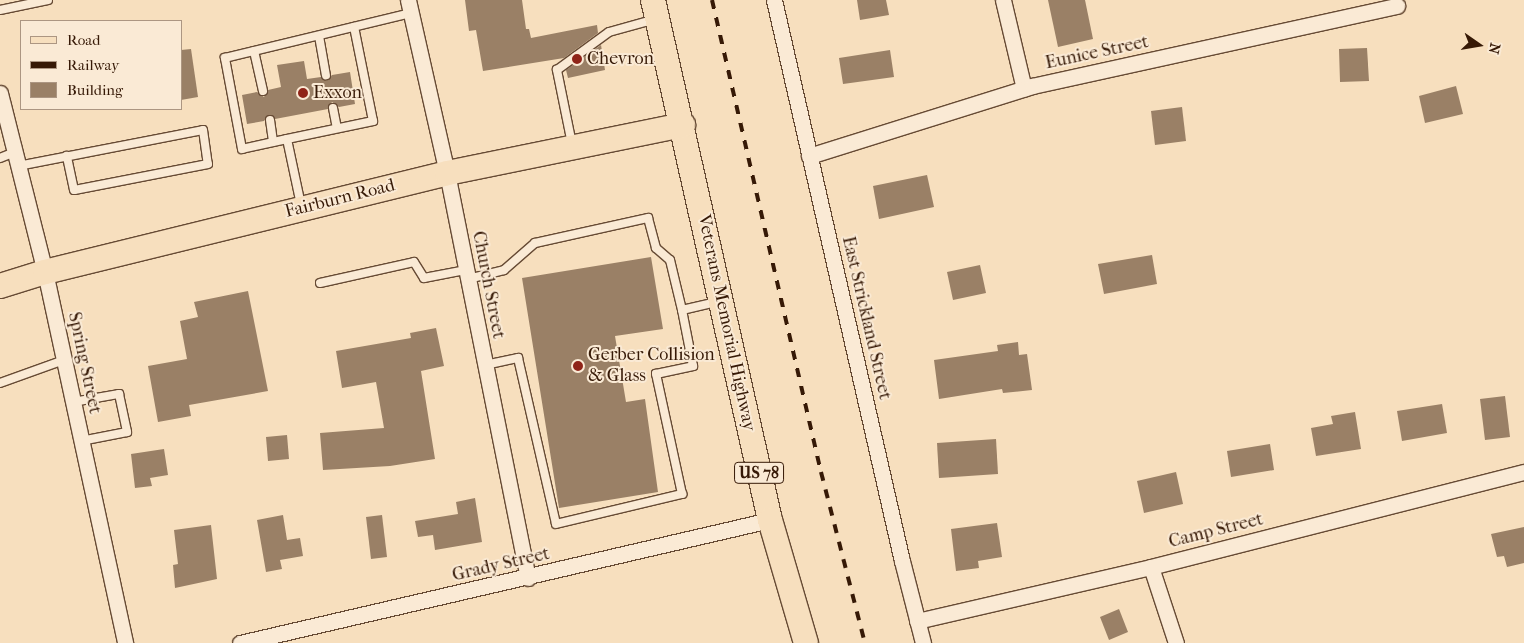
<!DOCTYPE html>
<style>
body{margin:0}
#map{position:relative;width:1524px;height:643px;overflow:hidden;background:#f7dfbe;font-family:"IM FELL French Canon",serif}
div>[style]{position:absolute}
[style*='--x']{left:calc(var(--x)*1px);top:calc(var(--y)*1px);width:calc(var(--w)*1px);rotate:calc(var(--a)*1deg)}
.building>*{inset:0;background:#9a8066}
.roads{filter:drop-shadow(1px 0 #664a34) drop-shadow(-1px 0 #664a34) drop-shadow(0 1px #664a34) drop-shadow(0 -1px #664a34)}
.lane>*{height:8px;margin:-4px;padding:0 4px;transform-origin:4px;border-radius:4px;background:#faead5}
.street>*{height:15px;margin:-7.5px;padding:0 7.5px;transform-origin:7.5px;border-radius:7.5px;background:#faead5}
.primary>*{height:24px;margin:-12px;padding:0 12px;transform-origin:12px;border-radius:12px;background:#f7dfbe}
.rail>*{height:4px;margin-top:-2px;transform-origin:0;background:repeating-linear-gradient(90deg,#361906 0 9px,transparent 0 18px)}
.dots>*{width:14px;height:14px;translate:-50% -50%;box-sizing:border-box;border:2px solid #faead5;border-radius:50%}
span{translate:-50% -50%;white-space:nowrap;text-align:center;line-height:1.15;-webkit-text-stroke:4px #faead5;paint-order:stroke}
.shield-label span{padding:1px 4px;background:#faead5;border:1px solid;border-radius:4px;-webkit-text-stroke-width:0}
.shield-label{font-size:16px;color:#361906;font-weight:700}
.street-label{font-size:18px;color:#361906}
.poi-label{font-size:18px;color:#361906}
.left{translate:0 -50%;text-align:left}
.legend{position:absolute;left:20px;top:20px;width:162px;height:90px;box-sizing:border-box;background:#faead5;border:1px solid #ac9682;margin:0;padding:6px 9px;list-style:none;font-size:15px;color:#361906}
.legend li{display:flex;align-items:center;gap:10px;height:25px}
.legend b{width:25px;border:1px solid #ac9682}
.north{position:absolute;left:1454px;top:20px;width:50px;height:50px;-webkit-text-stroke:4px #faead5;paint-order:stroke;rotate:103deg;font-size:14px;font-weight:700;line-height:20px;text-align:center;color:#361906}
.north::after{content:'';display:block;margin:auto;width:18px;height:22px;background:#361906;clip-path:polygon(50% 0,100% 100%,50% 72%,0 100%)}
</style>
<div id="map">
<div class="building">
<div style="clip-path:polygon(465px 0,522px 0,526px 29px,529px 29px,531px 38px,597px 25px,598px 33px,564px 58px,483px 71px,476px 30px,469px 31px)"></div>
<div style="clip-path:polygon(857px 0,886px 0,889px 15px,860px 20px)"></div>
<div style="clip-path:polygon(1048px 0,1085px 0,1093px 39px,1058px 47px)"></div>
<div style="clip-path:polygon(601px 45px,605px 70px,568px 78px,566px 70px)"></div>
<div style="clip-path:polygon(1367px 48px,1369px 81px,1340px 82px,1339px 49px)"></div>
<div style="clip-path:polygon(191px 49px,198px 97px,181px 100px,181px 50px)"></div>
<div style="clip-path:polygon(890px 50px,894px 77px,843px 84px,839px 58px)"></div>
<div style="clip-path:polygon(304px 61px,307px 79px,321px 77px,326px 81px,332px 75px,350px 72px,355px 104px,339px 107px,332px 102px,328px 109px,275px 119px,269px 115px,264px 121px,247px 124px,242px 95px,257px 92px,264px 97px,268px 90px,281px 87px,277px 65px)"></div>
<div style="clip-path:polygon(1456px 86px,1463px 114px,1425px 123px,1419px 96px)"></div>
<div style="clip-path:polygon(1182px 107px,1186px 141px,1155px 145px,1151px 111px)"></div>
<div style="clip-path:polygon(927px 175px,934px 207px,879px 219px,873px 186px)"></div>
<div style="clip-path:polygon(1152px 255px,1157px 284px,1104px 294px,1098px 264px)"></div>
<div style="clip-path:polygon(651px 257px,663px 329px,615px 336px,626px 402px,645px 399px,658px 492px,559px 508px,522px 278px)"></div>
<div style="clip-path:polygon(980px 265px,986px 293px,953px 300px,947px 272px)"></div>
<div style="clip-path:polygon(248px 291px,268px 391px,189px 405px,191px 416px,158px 422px,148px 366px,187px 359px,180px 321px,198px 317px,194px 302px)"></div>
<div style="clip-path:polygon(436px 328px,444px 366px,421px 371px,435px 459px,390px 466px,323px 470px,320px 433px,384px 428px,376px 382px,342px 388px,336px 351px,411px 338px,410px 333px)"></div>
<div style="clip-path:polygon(1018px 342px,1019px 355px,1027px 354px,1032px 390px,1003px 393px,1002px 389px,939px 399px,934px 360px,998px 351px,997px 345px)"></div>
<div style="clip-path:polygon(1505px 396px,1510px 437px,1485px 440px,1480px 399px)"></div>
<div style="clip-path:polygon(1442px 404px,1447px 433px,1402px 441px,1397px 411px)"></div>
<div style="clip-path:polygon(1355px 412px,1361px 449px,1316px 456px,1311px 428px,1333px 424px,1331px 416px)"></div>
<div style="clip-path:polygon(287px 435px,289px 459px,268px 461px,266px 437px)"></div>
<div style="clip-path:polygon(996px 439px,998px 474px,939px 478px,937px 443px)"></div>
<div style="clip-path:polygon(1270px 444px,1274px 470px,1231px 477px,1227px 451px)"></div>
<div style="clip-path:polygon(164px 449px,168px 475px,150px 478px,152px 486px,135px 488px,131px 454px)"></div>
<div style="clip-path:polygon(1176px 472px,1183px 504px,1144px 513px,1137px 481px)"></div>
<div style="clip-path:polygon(475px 498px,482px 542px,435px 550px,433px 535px,418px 537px,415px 521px,458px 514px,456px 502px)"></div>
<div style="clip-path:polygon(283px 515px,287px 540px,300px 538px,303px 556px,280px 560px,282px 569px,266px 572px,257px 520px)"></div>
<div style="clip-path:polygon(382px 515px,387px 557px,371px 559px,366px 517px)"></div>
<div style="clip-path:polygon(997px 523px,1002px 557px,978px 561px,979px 568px,956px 571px,951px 529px)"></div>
<div style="clip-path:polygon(211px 525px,217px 579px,175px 588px,173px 565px,178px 564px,174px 530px)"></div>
<div style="clip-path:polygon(1524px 527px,1524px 563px,1507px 567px,1504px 556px,1497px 557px,1491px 534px)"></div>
<div style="clip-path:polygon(1119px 609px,1128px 632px,1109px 640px,1100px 617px)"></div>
</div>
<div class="roads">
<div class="lane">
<div style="--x:0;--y:10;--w:49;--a:-11.8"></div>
<div style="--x:319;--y:36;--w:40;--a:80"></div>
<div style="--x:254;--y:51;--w:41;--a:77.3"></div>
<div style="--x:333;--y:108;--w:20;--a:79"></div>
<div style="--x:270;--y:120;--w:22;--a:82"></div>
<div style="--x:287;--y:139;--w:88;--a:-11.8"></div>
<div style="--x:373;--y:121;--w:96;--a:-101.4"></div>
<div style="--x:572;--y:144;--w:76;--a:-101.5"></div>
<div style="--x:557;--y:70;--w:64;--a:-36.2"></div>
<div style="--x:609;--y:32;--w:49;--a:-15.5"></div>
<div style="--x:0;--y:158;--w:16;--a:-22"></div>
<div style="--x:18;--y:166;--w:188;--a:-11"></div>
<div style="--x:203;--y:130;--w:34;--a:82"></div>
<div style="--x:208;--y:164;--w:136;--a:169"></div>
<div style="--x:74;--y:190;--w:35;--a:-102"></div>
<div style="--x:301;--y:205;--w:67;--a:-102"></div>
<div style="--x:287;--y:139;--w:46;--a:167.5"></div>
<div style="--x:242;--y:149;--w:93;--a:-100.6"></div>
<div style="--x:225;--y:58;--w:191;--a:-13.6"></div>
<div style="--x:468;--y:279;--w:37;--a:-14"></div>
<div style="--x:504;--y:270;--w:41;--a:-41.1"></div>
<div style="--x:535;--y:243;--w:116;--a:-12.5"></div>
<div style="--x:648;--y:218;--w:31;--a:75"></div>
<div style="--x:656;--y:248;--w:18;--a:41"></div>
<div style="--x:670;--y:260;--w:51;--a:76.5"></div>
<div style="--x:320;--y:283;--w:96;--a:-12.6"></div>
<div style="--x:414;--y:262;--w:19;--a:58"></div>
<div style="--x:424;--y:278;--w:43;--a:-10.8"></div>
<div style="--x:485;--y:365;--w:34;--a:-12"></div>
<div style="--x:518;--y:358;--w:170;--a:77.1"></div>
<div style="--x:556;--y:524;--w:130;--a:-13.4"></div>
<div style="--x:682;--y:494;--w:123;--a:-102.2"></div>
<div style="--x:656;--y:374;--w:38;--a:-12"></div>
<div style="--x:693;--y:366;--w:57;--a:-101.1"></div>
<div style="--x:682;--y:310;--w:37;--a:-13"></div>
<div style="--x:0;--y:383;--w:68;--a:-19.8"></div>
<div style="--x:73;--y:402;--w:47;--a:-9.9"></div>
<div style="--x:119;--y:394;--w:39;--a:78"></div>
<div style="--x:127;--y:432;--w:47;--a:168.9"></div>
</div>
<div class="street">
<div style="--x:408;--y:0;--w:177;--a:77.3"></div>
<div style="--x:447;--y:173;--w:413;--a:78.7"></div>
<div style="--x:774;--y:0;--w:575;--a:77.15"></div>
<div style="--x:902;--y:561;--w:85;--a:75.6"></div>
<div style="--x:1003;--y:0;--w:91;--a:76.7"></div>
<div style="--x:0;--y:93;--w:185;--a:75.9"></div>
<div style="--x:45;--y:272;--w:380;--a:77.8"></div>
<div style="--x:809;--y:156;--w:234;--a:-17.4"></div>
<div style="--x:1032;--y:86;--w:374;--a:-12.4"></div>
<div style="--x:1151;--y:567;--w:80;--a:71.8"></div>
<div style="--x:917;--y:621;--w:240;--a:-13"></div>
<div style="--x:1151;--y:567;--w:385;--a:-14.3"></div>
<div style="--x:240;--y:643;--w:544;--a:-13.07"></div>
</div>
<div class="primary">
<div style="--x:653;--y:0;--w:533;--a:77.32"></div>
<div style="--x:770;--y:520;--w:128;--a:73.7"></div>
<div style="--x:0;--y:286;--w:47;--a:-17.3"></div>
<div style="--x:45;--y:272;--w:414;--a:-13.8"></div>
<div style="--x:447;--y:173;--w:241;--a:-11.5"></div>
</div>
</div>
<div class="rail">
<div style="--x:712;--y:0;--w:484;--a:77"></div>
<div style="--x:821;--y:472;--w:177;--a:75.6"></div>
</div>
<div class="dots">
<div style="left:577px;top:59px;background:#8f2418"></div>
<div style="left:303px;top:93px;background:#8f2418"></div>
<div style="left:578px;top:366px;background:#8f2418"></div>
</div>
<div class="shield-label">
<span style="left:759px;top:473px">US 78</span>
</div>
<div class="street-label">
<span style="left:1097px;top:53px;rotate:-12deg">Eunice Street</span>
<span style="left:340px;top:199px;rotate:-14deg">Fairburn Road</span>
<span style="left:488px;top:285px;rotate:79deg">Church Street</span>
<span style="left:866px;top:318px;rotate:77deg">East Strickland Street</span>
<span style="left:726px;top:323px;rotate:78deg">Veterans Memorial Highway</span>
<span style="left:84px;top:363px;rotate:78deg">Spring Street</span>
<span style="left:1216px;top:531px;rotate:-14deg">Camp Street</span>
<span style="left:501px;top:565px;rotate:-13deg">Grady Street</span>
</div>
<div class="poi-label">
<span class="left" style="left:587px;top:59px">Chevron</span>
<span class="left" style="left:313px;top:93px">Exxon</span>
<span class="left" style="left:588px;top:366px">Gerber Collision<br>&amp; Glass</span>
</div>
<ul class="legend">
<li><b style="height:6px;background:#f7dfbe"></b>Road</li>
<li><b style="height:6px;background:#361906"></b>Railway</li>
<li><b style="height:14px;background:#9a8066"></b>Building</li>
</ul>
<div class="north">N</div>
</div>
